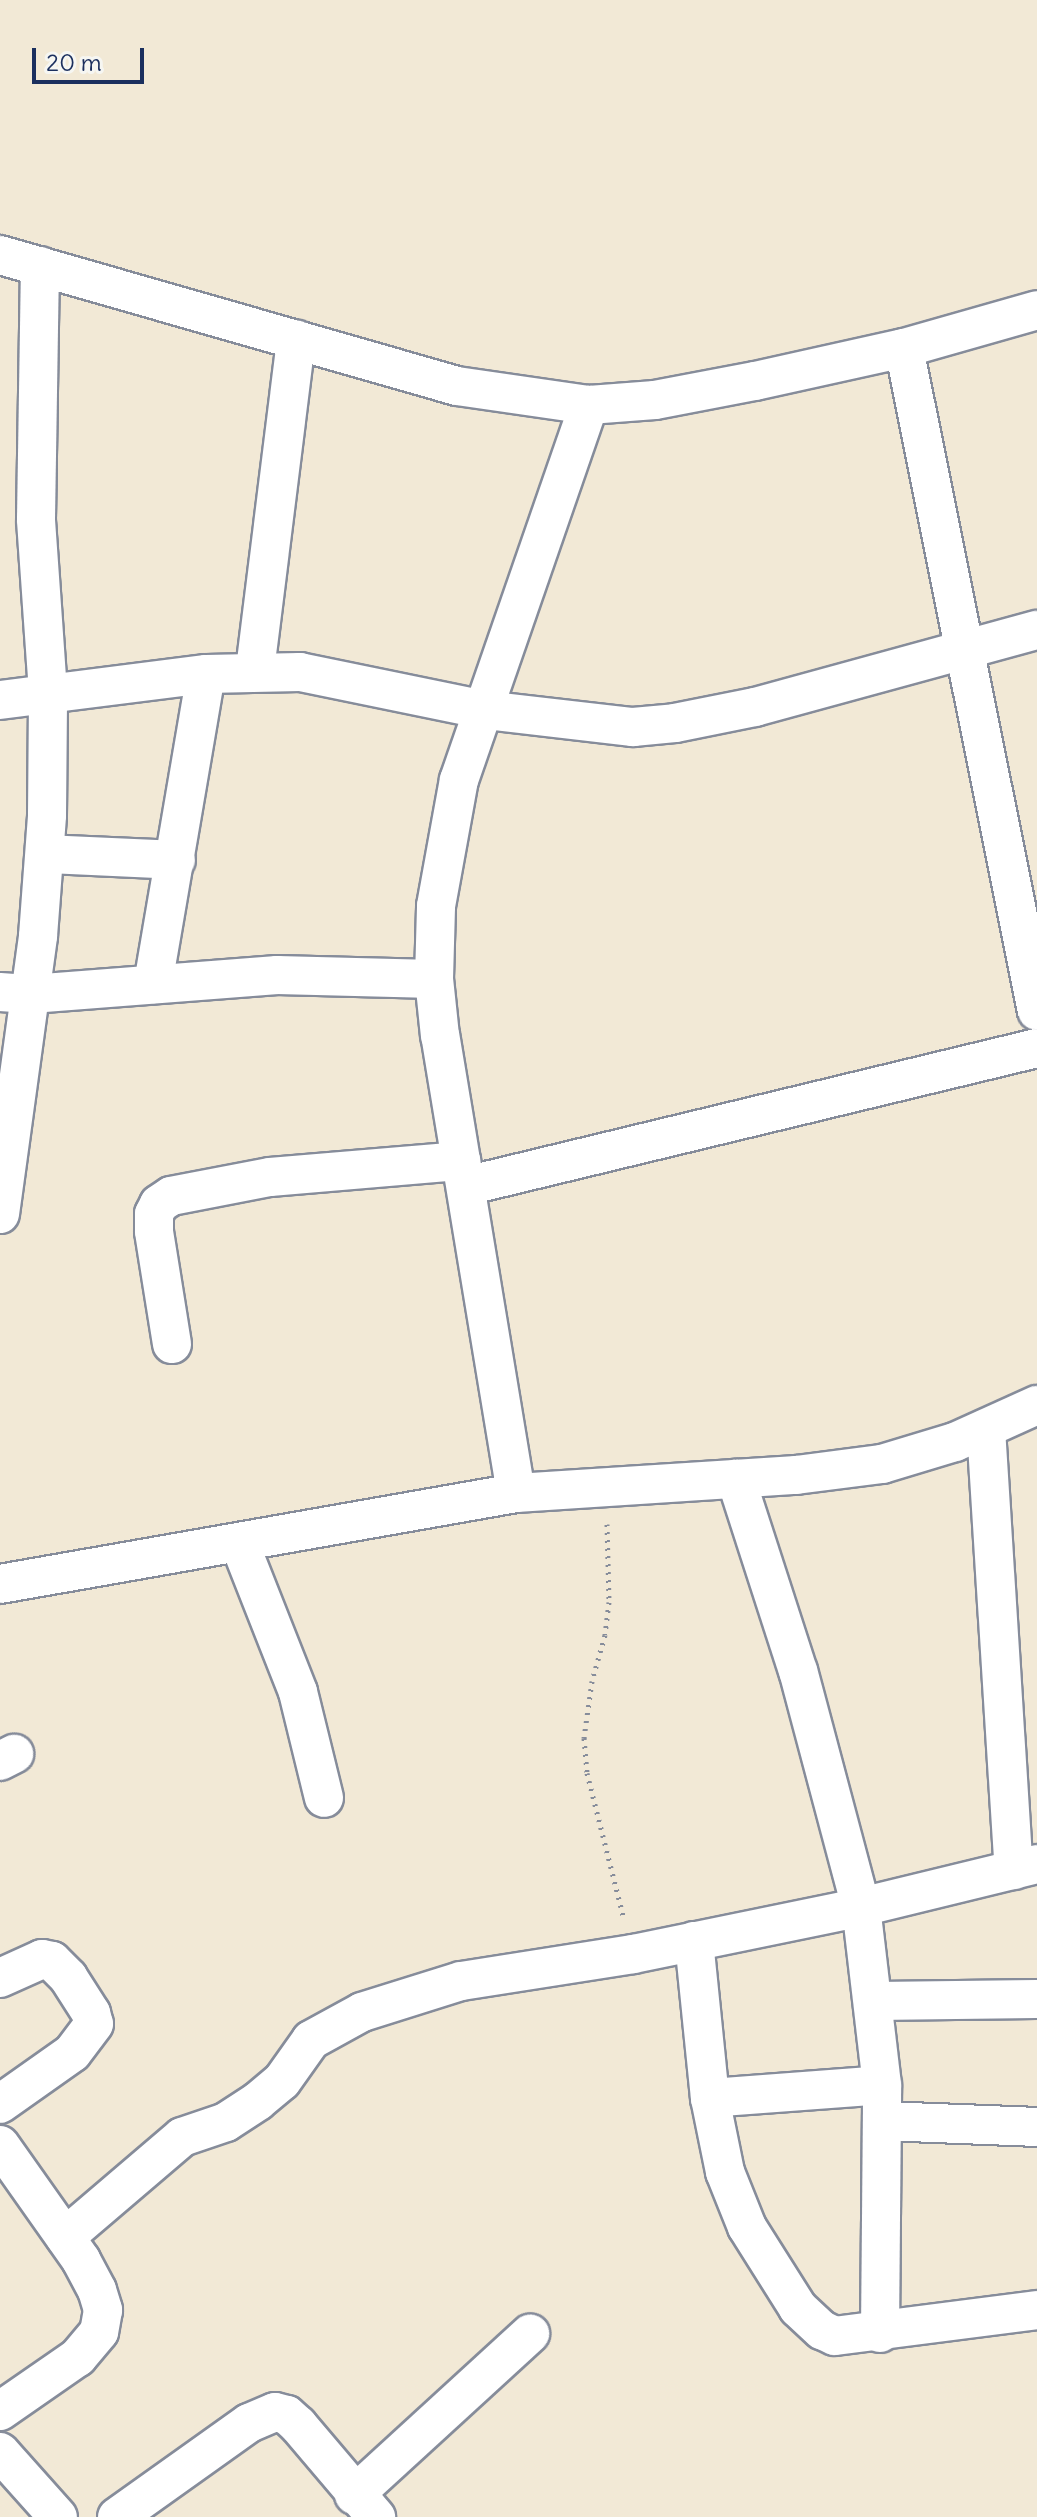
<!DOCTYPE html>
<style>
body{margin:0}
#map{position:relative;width:1037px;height:2517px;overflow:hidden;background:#f2e9d6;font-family:Delius,sans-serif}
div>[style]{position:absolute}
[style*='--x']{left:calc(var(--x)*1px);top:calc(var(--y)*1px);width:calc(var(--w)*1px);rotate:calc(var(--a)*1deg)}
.path>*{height:5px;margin-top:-2.5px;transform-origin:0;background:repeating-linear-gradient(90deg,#868c9a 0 2px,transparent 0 8px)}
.roads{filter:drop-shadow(2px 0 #868c9a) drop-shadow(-2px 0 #868c9a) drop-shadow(0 2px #868c9a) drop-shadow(0 -2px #868c9a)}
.minor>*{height:38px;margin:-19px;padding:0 19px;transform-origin:19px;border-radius:19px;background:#fff}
span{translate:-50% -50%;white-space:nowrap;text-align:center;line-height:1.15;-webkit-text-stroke:7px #f6f6f2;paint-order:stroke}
.scale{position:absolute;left:32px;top:48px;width:112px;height:36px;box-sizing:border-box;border:4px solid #1b2f5e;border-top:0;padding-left:10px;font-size:24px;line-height:28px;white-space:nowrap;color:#1b2f5e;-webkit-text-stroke:6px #f6f6f2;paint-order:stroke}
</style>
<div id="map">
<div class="path">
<div style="--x:607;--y:1524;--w:78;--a:88.5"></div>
<div style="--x:609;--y:1602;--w:33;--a:97"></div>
<div style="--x:605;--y:1635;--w:48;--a:105.8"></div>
<div style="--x:592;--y:1681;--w:58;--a:98"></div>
<div style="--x:584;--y:1738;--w:35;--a:85"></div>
<div style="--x:587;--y:1773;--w:151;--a:75.8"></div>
</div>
<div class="roads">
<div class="minor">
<div style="--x:0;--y:255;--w:475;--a:16"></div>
<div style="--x:457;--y:386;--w:133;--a:8.2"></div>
<div style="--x:589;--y:405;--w:66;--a:-4.3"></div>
<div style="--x:655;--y:400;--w:102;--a:-10.8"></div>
<div style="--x:755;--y:381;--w:153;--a:-12.5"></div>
<div style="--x:904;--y:348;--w:138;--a:-15.9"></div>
<div style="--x:904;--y:348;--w:676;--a:78.66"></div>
<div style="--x:255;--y:670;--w:333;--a:-82.9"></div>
<div style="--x:0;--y:700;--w:208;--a:-7.2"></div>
<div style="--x:206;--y:674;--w:94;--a:-1.2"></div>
<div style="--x:300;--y:672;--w:189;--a:11.6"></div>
<div style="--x:485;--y:710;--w:149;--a:6.6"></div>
<div style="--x:633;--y:727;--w:42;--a:-5.4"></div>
<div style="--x:675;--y:723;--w:82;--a:-11.3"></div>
<div style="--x:755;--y:707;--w:292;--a:-15.3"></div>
<div style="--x:46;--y:854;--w:130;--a:2.6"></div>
<div style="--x:153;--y:984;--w:314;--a:-80.3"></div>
<div style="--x:0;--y:992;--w:31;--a:4"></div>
<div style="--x:31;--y:994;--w:247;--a:-4.4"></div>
<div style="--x:277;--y:975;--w:157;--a:1.5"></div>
<div style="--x:466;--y:1186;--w:587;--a:-13.59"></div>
<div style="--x:0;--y:1214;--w:281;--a:-82.2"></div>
<div style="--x:38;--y:936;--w:121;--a:-85.7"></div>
<div style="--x:47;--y:815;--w:123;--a:-89.5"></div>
<div style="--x:48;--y:692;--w:173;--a:-94"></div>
<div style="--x:36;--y:519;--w:253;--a:-89.1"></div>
<div style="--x:172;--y:1344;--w:114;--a:-99.1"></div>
<div style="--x:154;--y:1231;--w:17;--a:-90"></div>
<div style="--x:154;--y:1214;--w:11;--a:-63"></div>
<div style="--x:159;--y:1204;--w:14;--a:-34"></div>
<div style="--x:171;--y:1196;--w:101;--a:-10.9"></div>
<div style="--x:270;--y:1177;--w:192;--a:-4.8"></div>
<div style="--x:986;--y:1429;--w:442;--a:86.4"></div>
<div style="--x:516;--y:1493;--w:463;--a:-99.4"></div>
<div style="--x:440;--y:1036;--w:57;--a:-96"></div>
<div style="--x:434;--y:979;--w:73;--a:-88.4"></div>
<div style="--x:436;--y:906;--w:128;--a:-79.7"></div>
<div style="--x:459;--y:780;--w:397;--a:-70.9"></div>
<div style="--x:239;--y:1542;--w:161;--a:68.5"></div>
<div style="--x:298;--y:1692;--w:109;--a:76.2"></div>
<div style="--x:0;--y:1584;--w:524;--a:-10"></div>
<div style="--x:516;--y:1493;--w:281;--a:-3.7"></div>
<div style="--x:796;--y:1475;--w:87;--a:-7.3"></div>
<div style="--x:882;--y:1464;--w:76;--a:-16.8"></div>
<div style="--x:955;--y:1442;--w:90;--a:-24.3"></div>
<div style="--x:0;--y:1761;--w:16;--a:-27"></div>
<div style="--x:694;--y:1941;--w:158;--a:84.2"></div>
<div style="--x:710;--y:2098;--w:76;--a:78.5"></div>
<div style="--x:725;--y:2172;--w:59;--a:68.2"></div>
<div style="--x:747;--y:2227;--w:96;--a:57.8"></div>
<div style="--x:798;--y:2308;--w:33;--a:43"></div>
<div style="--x:822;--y:2330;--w:14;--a:25"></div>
<div style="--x:835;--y:2336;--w:204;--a:-7.3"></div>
<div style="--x:0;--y:1978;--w:46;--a:-24.3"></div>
<div style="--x:42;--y:1959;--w:10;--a:11"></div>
<div style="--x:52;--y:1961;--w:23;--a:45"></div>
<div style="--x:68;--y:1977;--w:43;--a:57.4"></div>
<div style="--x:91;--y:2013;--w:11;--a:75"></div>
<div style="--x:94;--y:2024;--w:36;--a:127"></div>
<div style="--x:72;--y:2053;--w:88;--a:144.7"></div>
<div style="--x:875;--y:2001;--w:162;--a:-0.7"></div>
<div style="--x:710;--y:2098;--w:172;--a:-4.3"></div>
<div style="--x:882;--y:2085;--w:179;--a:-96.7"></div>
<div style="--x:861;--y:1907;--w:244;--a:-104.9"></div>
<div style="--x:798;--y:1671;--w:202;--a:-107.9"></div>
<div style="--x:882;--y:2121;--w:155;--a:2.2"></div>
<div style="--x:0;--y:2145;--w:141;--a:54.8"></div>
<div style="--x:81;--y:2260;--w:34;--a:62"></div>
<div style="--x:97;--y:2290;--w:21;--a:73"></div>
<div style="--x:103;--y:2310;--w:22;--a:100"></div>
<div style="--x:99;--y:2332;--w:33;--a:130"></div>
<div style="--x:78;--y:2357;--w:95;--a:145.3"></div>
<div style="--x:65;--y:2237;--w:154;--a:-40.5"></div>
<div style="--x:182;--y:2137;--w:46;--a:-18.8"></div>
<div style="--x:226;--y:2122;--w:38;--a:-33"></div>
<div style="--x:258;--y:2101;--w:31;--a:-40"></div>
<div style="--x:282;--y:2081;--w:50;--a:-54.7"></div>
<div style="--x:311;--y:2040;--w:58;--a:-28.8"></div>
<div style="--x:362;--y:2012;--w:104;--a:-17.4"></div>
<div style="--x:461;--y:1981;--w:174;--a:-8.9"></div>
<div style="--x:633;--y:1954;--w:233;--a:-11.6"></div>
<div style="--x:861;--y:1907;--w:181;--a:-13.7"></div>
<div style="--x:880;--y:2333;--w:248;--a:-89.5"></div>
<div style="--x:0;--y:2452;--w:87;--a:48.3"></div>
<div style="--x:354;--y:2495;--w:239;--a:-42.5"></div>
<div style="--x:117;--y:2517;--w:162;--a:-35.5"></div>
<div style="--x:249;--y:2423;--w:28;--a:-23"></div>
<div style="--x:275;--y:2412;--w:12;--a:14"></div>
<div style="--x:287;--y:2415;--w:15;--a:42"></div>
<div style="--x:298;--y:2425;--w:121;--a:49.7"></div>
</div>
</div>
<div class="scale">20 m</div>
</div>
